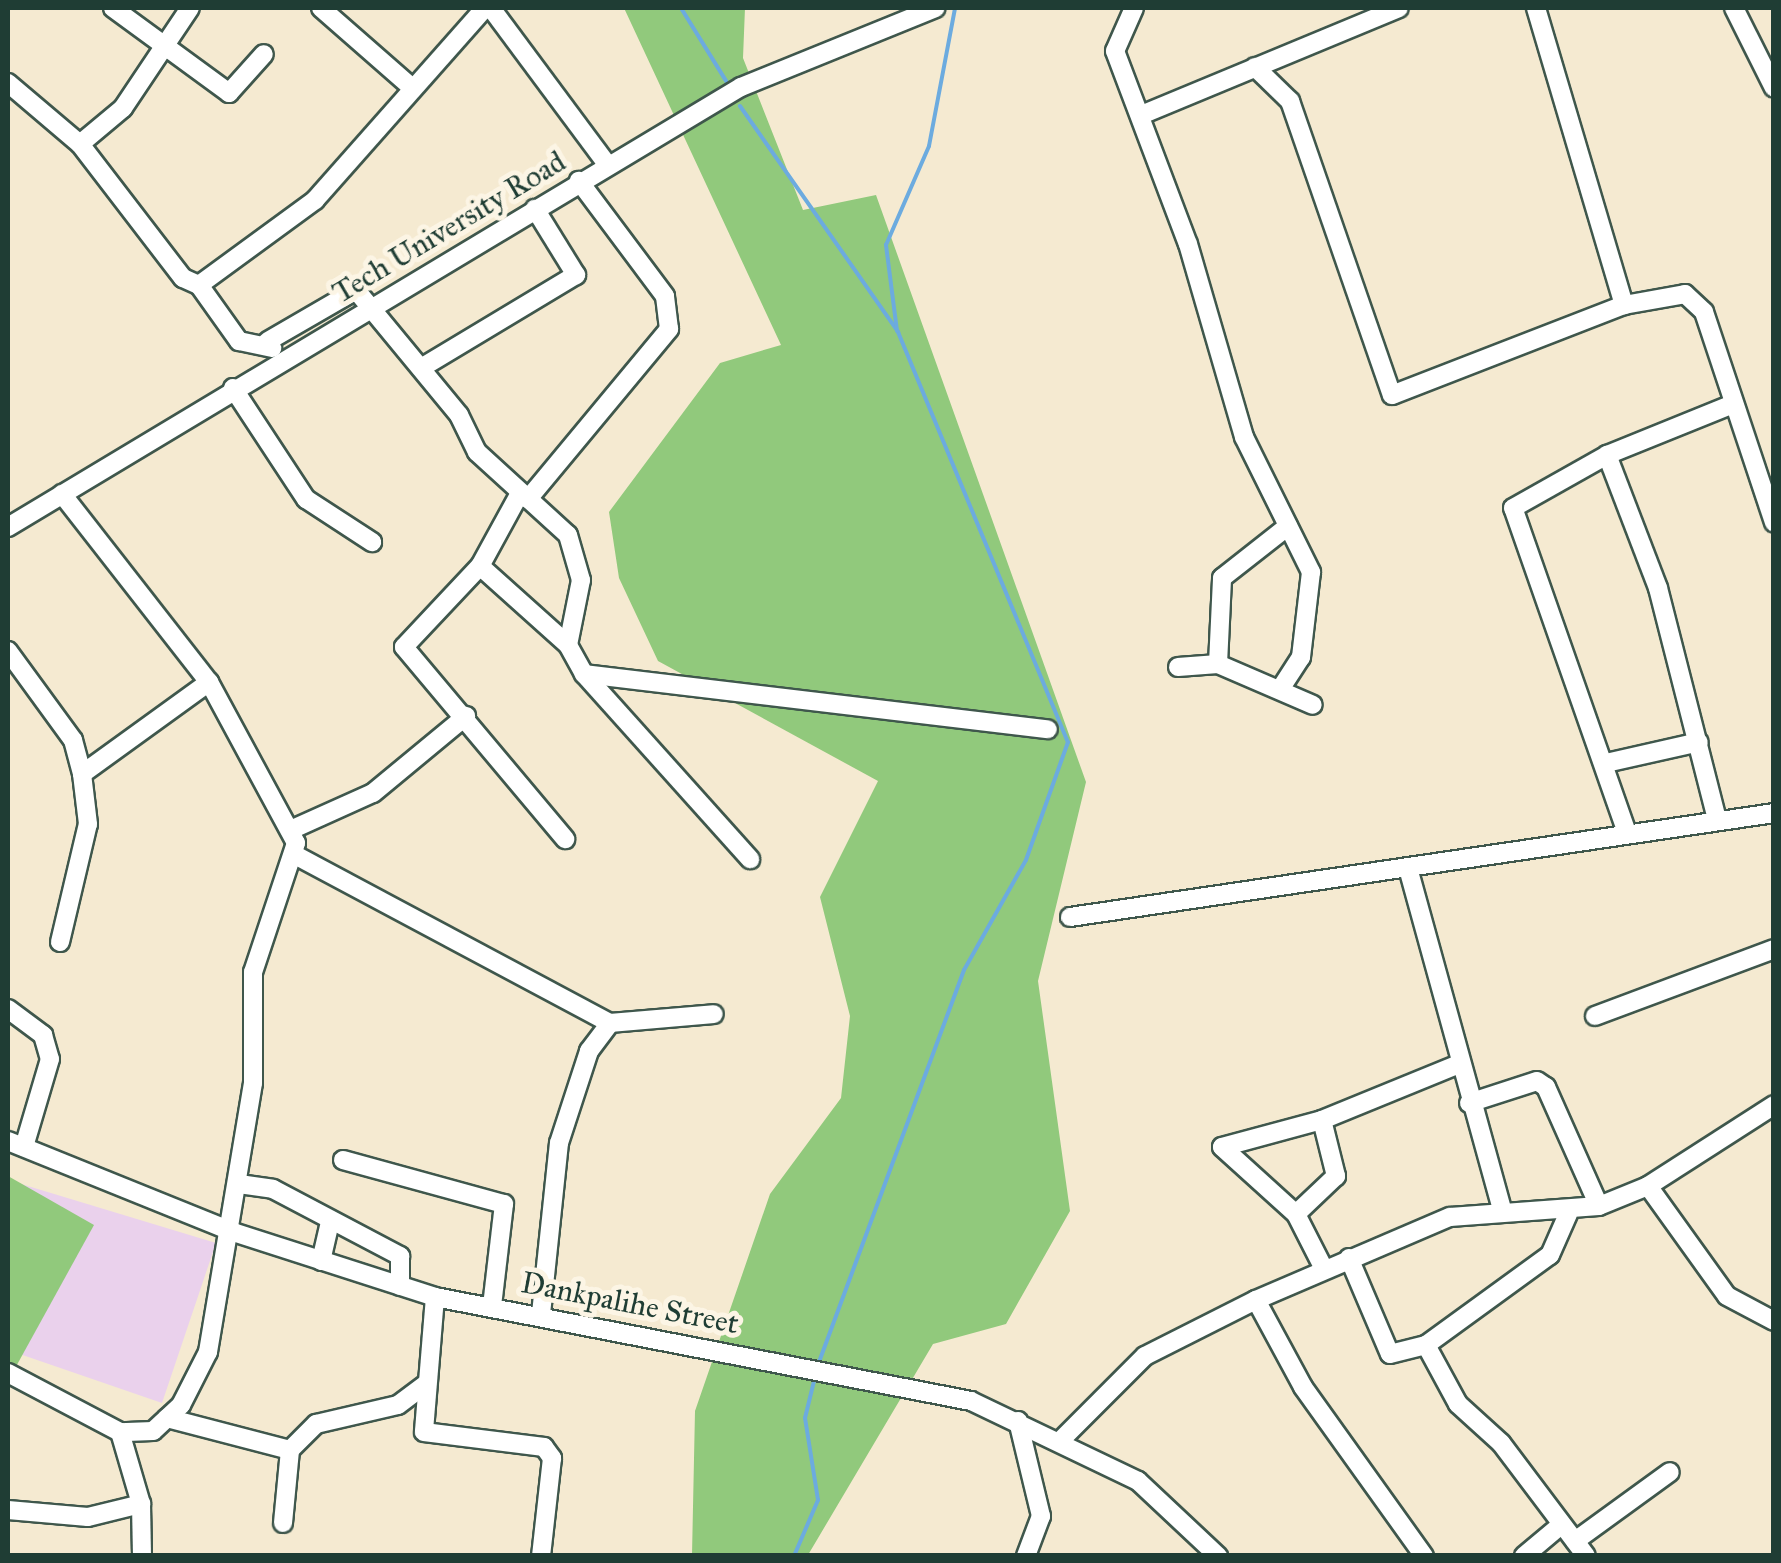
<!DOCTYPE html>
<style>
body{margin:0}
#map{position:relative;width:1781px;height:1563px;overflow:hidden;background:#f5ead1;font-family:"IM FELL Great Primer",serif}
div>[style]{position:absolute}
[style*='--x']{left:calc(var(--x)*1px);top:calc(var(--y)*1px);width:calc(var(--w)*1px);rotate:calc(var(--a)*1deg)}
.built>*{inset:0;background:#ead1ec}
.green>*{inset:0;background:#91c97c}
.stream>*{height:4px;margin:-2px;padding:0 2px;transform-origin:2px;border-radius:2px;background:#6cabdf}
.roads{filter:drop-shadow(2px 0 #3f574c) drop-shadow(-2px 0 #3f574c) drop-shadow(0 2px #3f574c) drop-shadow(0 -2px #3f574c)}
.minor>*{height:18px;margin:-9px;padding:0 9px;transform-origin:9px;border-radius:9px;background:#fff}
span{translate:-50% -50%;white-space:nowrap;text-align:center;line-height:1.15;-webkit-text-stroke:10px #fcf5e5;paint-order:stroke}
.street-label{font-size:30px;color:#1f3d34}
.frame{position:absolute;inset:0;border:10px solid #1f3d34;pointer-events:none}
</style>
<div id="map">
<div class="built">
<div style="clip-path:polygon(8px 1180px,216px 1243px,162px 1403px,8px 1350px)"></div>
</div>
<div class="green">
<div style="clip-path:polygon(624px 8px,745px 8px,743px 58px,803px 210px,876px 195px,1086px 782px,1038px 981px,1070px 1211px,1006px 1324px,933px 1344px,808px 1555px,692px 1555px,695px 1411px,770px 1194px,841px 1098px,850px 1016px,820px 897px,878px 781px,658px 661px,619px 578px,609px 512px,720px 363px,781px 345px)"></div>
<div style="clip-path:polygon(8px 1176px,94px 1225px,13px 1372px,8px 1369px)"></div>
</div>
<div class="stream">
<div style="--x:681;--y:8;--w:86;--a:58.3"></div>
<div style="--x:740;--y:106;--w:276;--a:55"></div>
<div style="--x:898;--y:332;--w:444;--a:67.5"></div>
<div style="--x:1068;--y:742;--w:125;--a:109.6"></div>
<div style="--x:1026;--y:860;--w:126;--a:119.4"></div>
<div style="--x:964;--y:970;--w:419;--a:110.3"></div>
<div style="--x:897;--y:331;--w:87;--a:-97.3"></div>
<div style="--x:886;--y:245;--w:108;--a:-66.5"></div>
<div style="--x:929;--y:146;--w:140;--a:-79.3"></div>
<div style="--x:794;--y:1556;--w:61;--a:-66.8"></div>
<div style="--x:818;--y:1500;--w:83;--a:-99"></div>
<div style="--x:805;--y:1418;--w:42;--a:-76.3"></div>
</div>
<div class="roads">
<div class="minor">
<div style="--x:113;--y:8;--w:144;--a:36.2"></div>
<div style="--x:229;--y:93;--w:52;--a:-48.1"></div>
<div style="--x:321;--y:8;--w:118;--a:41.2"></div>
<div style="--x:491;--y:8;--w:193;--a:53.4"></div>
<div style="--x:1134;--y:8;--w:47;--a:113.8"></div>
<div style="--x:1115;--y:51;--w:206;--a:69.3"></div>
<div style="--x:1188;--y:244;--w:201;--a:73.8"></div>
<div style="--x:1244;--y:437;--w:151;--a:63.6"></div>
<div style="--x:1311;--y:572;--w:86;--a:96.7"></div>
<div style="--x:1301;--y:657;--w:37;--a:123"></div>
<div style="--x:1536;--y:8;--w:310;--a:73.5"></div>
<div style="--x:1734;--y:8;--w:89;--a:63.4"></div>
<div style="--x:1255;--y:67;--w:49;--a:44.2"></div>
<div style="--x:1290;--y:101;--w:311;--a:70.9"></div>
<div style="--x:1392;--y:395;--w:249;--a:-21.2"></div>
<div style="--x:1624;--y:305;--w:62;--a:-10.2"></div>
<div style="--x:1685;--y:294;--w:26;--a:43"></div>
<div style="--x:1704;--y:312;--w:222;--a:71.6"></div>
<div style="--x:8;--y:83;--w:94;--a:40.3"></div>
<div style="--x:80;--y:144;--w:56;--a:-39.9"></div>
<div style="--x:123;--y:108;--w:120;--a:-56.2"></div>
<div style="--x:1141;--y:115;--w:279;--a:-22.5"></div>
<div style="--x:80;--y:144;--w:169;--a:52.5"></div>
<div style="--x:183;--y:278;--w:17;--a:24"></div>
<div style="--x:199;--y:285;--w:144;--a:-36.2"></div>
<div style="--x:315;--y:200;--w:256;--a:-48.5"></div>
<div style="--x:199;--y:285;--w:69;--a:54.5"></div>
<div style="--x:239;--y:341;--w:34;--a:12"></div>
<div style="--x:268;--y:341;--w:102;--a:-30.1"></div>
<div style="--x:356;--y:290;--w:162;--a:50.5"></div>
<div style="--x:459;--y:415;--w:41;--a:64.1"></div>
<div style="--x:477;--y:452;--w:123;--a:42.4"></div>
<div style="--x:568;--y:535;--w:47;--a:73.9"></div>
<div style="--x:581;--y:580;--w:66;--a:101.3"></div>
<div style="--x:568;--y:645;--w:33;--a:61"></div>
<div style="--x:584;--y:674;--w:467;--a:6.8"></div>
<div style="--x:421;--y:368;--w:181;--a:-31"></div>
<div style="--x:576;--y:275;--w:78;--a:-121.8"></div>
<div style="--x:233;--y:388;--w:133;--a:56.7"></div>
<div style="--x:306;--y:499;--w:79;--a:33.1"></div>
<div style="--x:1607;--y:455;--w:142;--a:69"></div>
<div style="--x:1658;--y:588;--w:238;--a:75.7"></div>
<div style="--x:520;--y:493;--w:83;--a:118.7"></div>
<div style="--x:480;--y:566;--w:111;--a:133.2"></div>
<div style="--x:404;--y:647;--w:251;--a:50"></div>
<div style="--x:62;--y:494;--w:239;--a:52"></div>
<div style="--x:209;--y:682;--w:183;--a:61.6"></div>
<div style="--x:296;--y:843;--w:136;--a:108.4"></div>
<div style="--x:253;--y:972;--w:111;--a:90"></div>
<div style="--x:253;--y:1083;--w:273;--a:99.5"></div>
<div style="--x:208;--y:1352;--w:59;--a:117"></div>
<div style="--x:181;--y:1405;--w:38;--a:137"></div>
<div style="--x:153;--y:1431;--w:33;--a:178"></div>
<div style="--x:528;--y:499;--w:221;--a:-50.3"></div>
<div style="--x:669;--y:329;--w:33;--a:-97"></div>
<div style="--x:665;--y:296;--w:144;--a:-126.8"></div>
<div style="--x:8;--y:527;--w:855;--a:-30.98"></div>
<div style="--x:741;--y:87;--w:210;--a:-22.1"></div>
<div style="--x:480;--y:566;--w:118;--a:41.9"></div>
<div style="--x:8;--y:651;--w:110;--a:53.9"></div>
<div style="--x:73;--y:740;--w:35;--a:75"></div>
<div style="--x:82;--y:774;--w:157;--a:-35.9"></div>
<div style="--x:1218;--y:664;--w:103;--a:23.3"></div>
<div style="--x:1178;--y:667;--w:40;--a:-4.3"></div>
<div style="--x:1218;--y:664;--w:86;--a:-87.3"></div>
<div style="--x:1222;--y:578;--w:84;--a:-38.2"></div>
<div style="--x:584;--y:674;--w:249;--a:48.1"></div>
<div style="--x:1606;--y:763;--w:95;--a:-12.7"></div>
<div style="--x:295;--y:828;--w:85;--a:-24.2"></div>
<div style="--x:373;--y:793;--w:121;--a:-39.6"></div>
<div style="--x:1626;--y:830;--w:341;--a:-109.3"></div>
<div style="--x:1513;--y:508;--w:108;--a:-29.4"></div>
<div style="--x:1607;--y:455;--w:131;--a:-22"></div>
<div style="--x:295;--y:855;--w:357;--a:28.1"></div>
<div style="--x:1408;--y:868;--w:355;--a:74.6"></div>
<div style="--x:1070;--y:917;--w:712;--a:-8.4"></div>
<div style="--x:60;--y:942;--w:121;--a:-76.7"></div>
<div style="--x:88;--y:824;--w:50;--a:-96.8"></div>
<div style="--x:8;--y:1009;--w:44;--a:36.6"></div>
<div style="--x:43;--y:1035;--w:25;--a:74"></div>
<div style="--x:50;--y:1059;--w:92;--a:106.5"></div>
<div style="--x:1595;--y:1016;--w:191;--a:-20.5"></div>
<div style="--x:1469;--y:1103;--w:71;--a:-17.9"></div>
<div style="--x:1537;--y:1081;--w:11;--a:34"></div>
<div style="--x:1546;--y:1087;--w:130;--a:66"></div>
<div style="--x:1322;--y:1120;--w:58;--a:76"></div>
<div style="--x:1336;--y:1176;--w:55;--a:136.5"></div>
<div style="--x:1296;--y:1214;--w:62;--a:63"></div>
<div style="--x:8;--y:1141;--w:243;--a:22"></div>
<div style="--x:233;--y:1232;--w:212;--a:17.8"></div>
<div style="--x:435;--y:1297;--w:546;--a:10.98"></div>
<div style="--x:971;--y:1401;--w:185;--a:25.6"></div>
<div style="--x:1138;--y:1481;--w:110;--a:43.2"></div>
<div style="--x:1222;--y:1147;--w:104;--a:-15.1"></div>
<div style="--x:1322;--y:1120;--w:146;--a:-22.2"></div>
<div style="--x:1222;--y:1147;--w:100;--a:42.2"></div>
<div style="--x:343;--y:1160;--w:167;--a:15.3"></div>
<div style="--x:504;--y:1204;--w:103;--a:96.7"></div>
<div style="--x:239;--y:1184;--w:34;--a:8"></div>
<div style="--x:273;--y:1189;--w:144;--a:27.8"></div>
<div style="--x:400;--y:1256;--w:30;--a:90"></div>
<div style="--x:1648;--y:1186;--w:135;--a:54.3"></div>
<div style="--x:1727;--y:1296;--w:53;--a:28"></div>
<div style="--x:1349;--y:1258;--w:104;--a:66.9"></div>
<div style="--x:1390;--y:1354;--w:37;--a:-14"></div>
<div style="--x:1426;--y:1345;--w:153;--a:-36"></div>
<div style="--x:1550;--y:1255;--w:45;--a:-66.3"></div>
<div style="--x:321;--y:1261;--w:39;--a:-77"></div>
<div style="--x:435;--y:1297;--w:135;--a:94.7"></div>
<div style="--x:424;--y:1432;--w:121;--a:7.1"></div>
<div style="--x:544;--y:1447;--w:14;--a:54"></div>
<div style="--x:552;--y:1458;--w:99;--a:96.4"></div>
<div style="--x:1256;--y:1300;--w:99;--a:61.6"></div>
<div style="--x:1303;--y:1387;--w:208;--a:54.4"></div>
<div style="--x:541;--y:1314;--w:172;--a:-84"></div>
<div style="--x:559;--y:1143;--w:97;--a:-71.9"></div>
<div style="--x:589;--y:1051;--w:35;--a:-53"></div>
<div style="--x:610;--y:1023;--w:104;--a:-4.9"></div>
<div style="--x:1426;--y:1345;--w:67;--a:61.5"></div>
<div style="--x:1458;--y:1404;--w:58;--a:42.2"></div>
<div style="--x:1501;--y:1443;--w:141;--a:53"></div>
<div style="--x:8;--y:1373;--w:127;--a:27.8"></div>
<div style="--x:120;--y:1432;--w:75;--a:73.7"></div>
<div style="--x:167;--y:1418;--w:127;--a:14.6"></div>
<div style="--x:290;--y:1450;--w:37;--a:-45"></div>
<div style="--x:316;--y:1424;--w:84;--a:-13"></div>
<div style="--x:398;--y:1405;--w:36;--a:-37"></div>
<div style="--x:1018;--y:1421;--w:98;--a:76.4"></div>
<div style="--x:1041;--y:1516;--w:43;--a:110.6"></div>
<div style="--x:1063;--y:1438;--w:116;--a:-45"></div>
<div style="--x:1145;--y:1356;--w:124;--a:-26.8"></div>
<div style="--x:1256;--y:1300;--w:211;--a:-23.2"></div>
<div style="--x:1450;--y:1217;--w:149;--a:-4.2"></div>
<div style="--x:1599;--y:1206;--w:53;--a:-22.2"></div>
<div style="--x:1648;--y:1186;--w:150;--a:-32.7"></div>
<div style="--x:8;--y:1510;--w:80;--a:5"></div>
<div style="--x:88;--y:1517;--w:55;--a:-13.8"></div>
<div style="--x:141;--y:1504;--w:52;--a:88.9"></div>
<div style="--x:283;--y:1523;--w:73;--a:-84.5"></div>
<div style="--x:1575;--y:1541;--w:117;--a:-36"></div>
<div style="--x:1524;--y:1556;--w:48;--a:-40"></div>
</div>
</div>
<div class="street-label">
<span style="left:449px;top:227px;rotate:-31deg">Tech University Road</span>
<span style="left:630px;top:1303px;rotate:11deg">Dankpalihe Street</span>
</div>
<div class="frame"></div>
</div>
